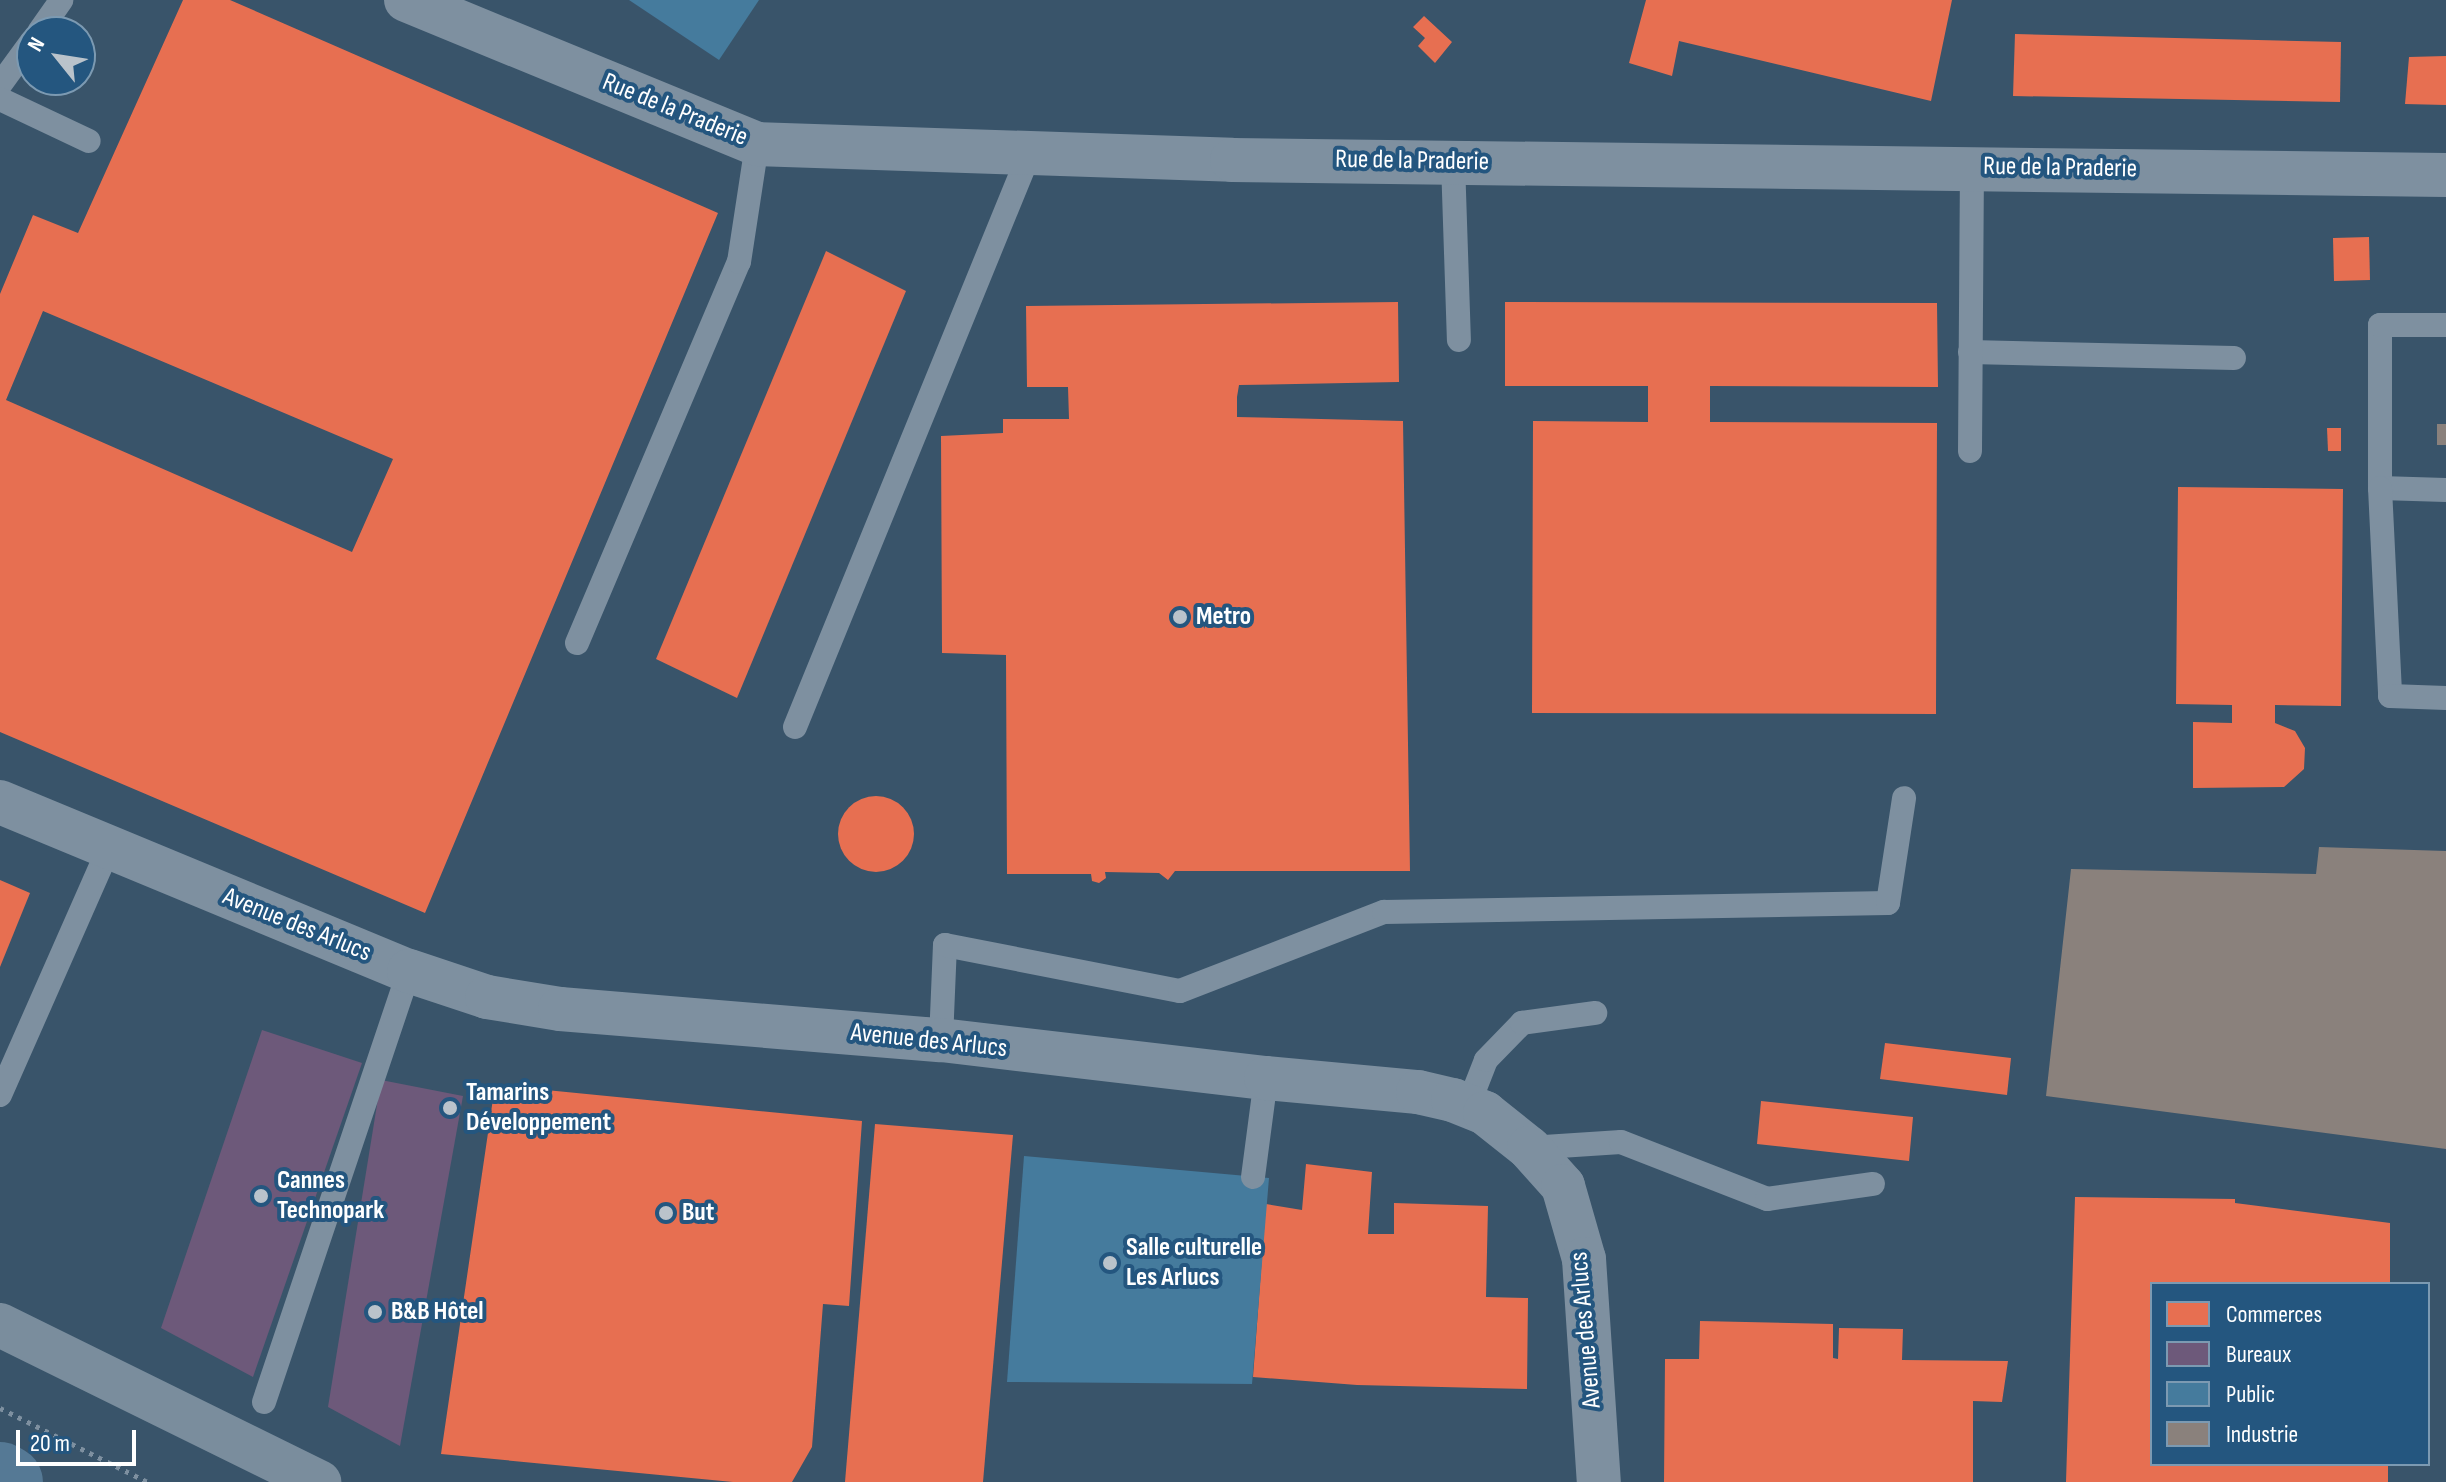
<!DOCTYPE html>
<meta charset="utf-8">
<style>
body{margin:0}
#map{position:relative;width:2446px;height:1482px;overflow:hidden;background:#39546a;font-family:"Sofia Sans Condensed",sans-serif}
div>[style]{position:absolute}
[style*='--x']{left:calc(var(--x)*1px);top:calc(var(--y)*1px);width:calc(var(--w)*1px);rotate:calc(var(--a)*1deg)}
.shops>*{inset:0;background:#e76f51}
.round{border-radius:50%}
.offices>*{inset:0;background:#6d597a}
.public>*{inset:0;background:#457b9d}
.industry>*{inset:0;background:#8a817c}
.river>*{height:72px;margin:-36px;padding:0 36px;transform-origin:36px;border-radius:36px;background:#557995}
.path>*{height:5px;margin-top:-2.5px;transform-origin:0;background:repeating-linear-gradient(90deg,#7e90a0 0 4px,transparent 0 10px)}
.service>*{height:24px;margin:-12px;padding:0 12px;transform-origin:12px;border-radius:12px;background:#7e90a0}
.minor>*{height:44px;margin:-22px;padding:0 22px;transform-origin:22px;border-radius:22px;background:#7e90a0}
.secondary>*{height:44px;margin:-22px;padding:0 22px;transform-origin:22px;border-radius:22px;background:#7a8d9d}
.dots>*{width:22px;height:22px;translate:-50% -50%;box-sizing:border-box;border:4px solid #24567f;border-radius:50%}
span{translate:-50% -50%;white-space:nowrap;text-align:center;line-height:1.15;-webkit-text-stroke:8px #24567f;paint-order:stroke}
.street-label{font-size:26px;color:#fff}
.poi-label{font-size:26px;color:#fff;font-weight:700}
.left{translate:0 -50%;text-align:left}
.legend{position:absolute;left:2150px;top:1282px;width:280px;height:184px;box-sizing:border-box;background:#24567f;border:2px solid #7c9ab2;margin:0;padding:10px 14px;list-style:none;font-size:24px;color:#fff}
.legend li{display:flex;align-items:center;gap:16px;height:40px}
.legend b{width:40px;border:2px solid #7c9ab2}
.north{position:absolute;left:16px;top:16px;width:80px;height:80px;box-sizing:border-box;background:#24567f;border:2px solid #7c9ab2;border-radius:50%;rotate:300deg;font-size:22px;font-weight:700;line-height:32px;text-align:center;color:#fff}
.north::after{content:'';display:block;margin:auto;width:28px;height:36px;background:#bac3cb;clip-path:polygon(50% 0,100% 100%,50% 72%,0 100%)}
.scale{position:absolute;left:16px;top:1430px;width:120px;height:36px;box-sizing:border-box;border:4px solid #fff;border-top:0;padding-left:10px;font-size:24px;line-height:28px;white-space:nowrap;color:#fff;-webkit-text-stroke:6px #24567f;paint-order:stroke}
</style>
<div id="map">
<div class="shops">
<div style="clip-path:polygon(evenodd,183px 0,230px 0,718px 213px,425px 913px,0 732px,0 294px,33px 215px,78px 233px,183px 0,43px 311px,393px 459px,352px 552px,6px 400px,43px 311px)"></div>
<div style="clip-path:polygon(1646px 0,1952px 0,1931px 101px,1679px 41px,1672px 76px,1629px 63px)"></div>
<div style="clip-path:polygon(1424px 16px,1452px 42px,1435px 63px,1418px 46px,1425px 38px,1413px 27px)"></div>
<div style="clip-path:polygon(2015px 34px,2341px 42px,2340px 102px,2013px 96px)"></div>
<div style="clip-path:polygon(2446px 56px,2446px 105px,2405px 104px,2409px 57px)"></div>
<div style="clip-path:polygon(2369px 237px,2370px 280px,2334px 281px,2333px 238px)"></div>
<div style="clip-path:polygon(826px 251px,906px 291px,737px 698px,656px 659px)"></div>
<div style="clip-path:polygon(1398px 302px,1399px 382px,1239px 385px,1237px 397px,1237px 417px,1403px 421px,1410px 871px,1175px 871px,1168px 880px,1159px 873px,1105px 872px,1106px 878px,1099px 883px,1092px 881px,1091px 874px,1007px 874px,1006px 655px,942px 653px,941px 436px,1003px 433px,1003px 419px,1069px 419px,1068px 387px,1027px 387px,1026px 306px)"></div>
<div style="clip-path:polygon(1505px 302px,1937px 303px,1938px 387px,1710px 386px,1710px 422px,1937px 423px,1936px 714px,1532px 713px,1533px 421px,1648px 422px,1648px 386px,1505px 386px)"></div>
<div style="clip-path:polygon(2327px 428px,2341px 428px,2341px 451px,2328px 451px)"></div>
<div style="clip-path:polygon(2178px 487px,2343px 489px,2341px 706px,2275px 705px,2275px 723px,2295px 731px,2305px 748px,2304px 769px,2284px 787px,2193px 788px,2193px 722px,2232px 723px,2232px 705px,2176px 704px)"></div>
<div class="round" style="left:838px;top:796px;width:76px;height:76px"></div>
<div style="clip-path:polygon(0 880px,30px 893px,0 967px)"></div>
<div style="clip-path:polygon(1885px 1043px,2011px 1058px,2007px 1095px,1880px 1079px)"></div>
<div style="clip-path:polygon(495px 1085px,862px 1121px,849px 1306px,823px 1304px,812px 1447px,792px 1482px,733px 1482px,441px 1454px)"></div>
<div style="clip-path:polygon(1761px 1101px,1913px 1117px,1909px 1161px,1757px 1144px)"></div>
<div style="clip-path:polygon(875px 1124px,1013px 1135px,983px 1482px,845px 1482px)"></div>
<div style="clip-path:polygon(1306px 1164px,1372px 1172px,1368px 1234px,1394px 1234px,1394px 1203px,1488px 1206px,1486px 1297px,1528px 1298px,1527px 1389px,1357px 1385px,1253px 1377px,1266px 1204px,1302px 1210px)"></div>
<div style="clip-path:polygon(2075px 1197px,2235px 1199px,2235px 1203px,2390px 1223px,2390px 1284px,2152px 1284px,2152px 1464px,2388px 1464px,2388px 1482px,2066px 1482px)"></div>
<div style="clip-path:polygon(1700px 1321px,1833px 1324px,1833px 1358px,1838px 1359px,1839px 1328px,1903px 1329px,1902px 1360px,2008px 1361px,2002px 1402px,1973px 1401px,1973px 1482px,1664px 1482px,1665px 1359px,1699px 1359px)"></div>
</div>
<div class="offices">
<div style="clip-path:polygon(262px 1030px,362px 1063px,253px 1377px,161px 1328px)"></div>
<div style="clip-path:polygon(381px 1080px,463px 1096px,400px 1446px,328px 1407px)"></div>
</div>
<div class="public">
<div style="clip-path:polygon(629px 0,759px 0,719px 60px)"></div>
<div style="clip-path:polygon(1024px 1156px,1269px 1178px,1252px 1384px,1007px 1382px)"></div>
</div>
<div class="industry">
<div style="clip-path:polygon(2437px 424px,2446px 424px,2446px 445px,2437px 445px)"></div>
<div style="clip-path:polygon(2319px 847px,2446px 851px,2446px 1149px,2046px 1096px,2071px 869px,2316px 874px)"></div>
</div>
<div class="river">
<div style="--x:0;--y:1478;--w:8;--a:30"></div>
</div>
<div class="path">
<div style="--x:0;--y:1408;--w:165;--a:26.6"></div>
</div>
<div class="service">
<div style="--x:39;--y:32;--w:39;--a:-55"></div>
<div style="--x:0;--y:85;--w:54;--a:-54"></div>
<div style="--x:0;--y:99;--w:98;--a:25.3"></div>
<div style="--x:1453;--y:162;--w:178;--a:88.1"></div>
<div style="--x:1970;--y:352;--w:264;--a:1.3"></div>
<div style="--x:1970;--y:451;--w:284;--a:-89.6"></div>
<div style="--x:2380;--y:488;--w:163;--a:-90"></div>
<div style="--x:2380;--y:325;--w:66;--a:0"></div>
<div style="--x:2446;--y:490;--w:66;--a:-178.3"></div>
<div style="--x:2380;--y:488;--w:208;--a:87.2"></div>
<div style="--x:2390;--y:696;--w:56;--a:2"></div>
<div style="--x:577;--y:643;--w:414;--a:-67"></div>
<div style="--x:739;--y:262;--w:119;--a:-81.3"></div>
<div style="--x:795;--y:727;--w:621;--a:-67.77"></div>
<div style="--x:941;--y:1040;--w:95;--a:-87.6"></div>
<div style="--x:945;--y:945;--w:239;--a:11.1"></div>
<div style="--x:1180;--y:991;--w:219;--a:-21.2"></div>
<div style="--x:1384;--y:912;--w:504;--a:-1.02"></div>
<div style="--x:1888;--y:903;--w:106;--a:-81.3"></div>
<div style="--x:0;--y:1095;--w:270;--a:-66.2"></div>
<div style="--x:1468;--y:1106;--w:49;--a:-68.6"></div>
<div style="--x:1486;--y:1060;--w:52;--a:-45.8"></div>
<div style="--x:1522;--y:1023;--w:74;--a:-7.8"></div>
<div style="--x:1529;--y:1148;--w:92;--a:-3.7"></div>
<div style="--x:1621;--y:1142;--w:157;--a:21.3"></div>
<div style="--x:1767;--y:1199;--w:107;--a:-8.1"></div>
<div style="--x:1253;--y:1177;--w:100;--a:-82.5"></div>
<div style="--x:264;--y:1402;--w:455;--a:-71.4"></div>
</div>
<div class="minor">
<div style="--x:406;--y:0;--w:379;--a:22.3"></div>
<div style="--x:757;--y:144;--w:475;--a:1.9"></div>
<div style="--x:1232;--y:160;--w:1214;--a:0.71"></div>
<div style="--x:0;--y:802;--w:443;--a:22.5"></div>
<div style="--x:409;--y:971;--w:82;--a:18.4"></div>
<div style="--x:487;--y:997;--w:74;--a:9.3"></div>
<div style="--x:560;--y:1009;--w:382;--a:4.7"></div>
<div style="--x:941;--y:1040;--w:327;--a:6.7"></div>
<div style="--x:1266;--y:1078;--w:153;--a:5.3"></div>
<div style="--x:1418;--y:1092;--w:36;--a:13"></div>
<div style="--x:1453;--y:1100;--w:35;--a:22"></div>
<div style="--x:1485;--y:1113;--w:56;--a:38.5"></div>
<div style="--x:1529;--y:1148;--w:51;--a:48.2"></div>
<div style="--x:1563;--y:1186;--w:76;--a:74"></div>
<div style="--x:1584;--y:1259;--w:224;--a:86.2"></div>
</div>
<div class="secondary">
<div style="--x:0;--y:1325;--w:356;--a:26.2"></div>
</div>
<div class="dots">
<div style="left:1180px;top:617px;background:#bac3cb"></div>
<div style="left:450px;top:1108px;background:#bac3cb"></div>
<div style="left:261px;top:1196px;background:#bac3cb"></div>
<div style="left:666px;top:1213px;background:#bac3cb"></div>
<div style="left:1110px;top:1263px;background:#bac3cb"></div>
<div style="left:375px;top:1312px;background:#bac3cb"></div>
</div>
<div class="street-label">
<span style="left:675px;top:110px;rotate:22deg">Rue de la Praderie</span>
<span style="left:1412px;top:161px;rotate:1deg">Rue de la Praderie</span>
<span style="left:2060px;top:168px;rotate:1deg">Rue de la Praderie</span>
<span style="left:297px;top:925px;rotate:22deg">Avenue des Arlucs</span>
<span style="left:929px;top:1041px;rotate:6deg">Avenue des Arlucs</span>
<span style="left:1586px;top:1330px;rotate:-95deg">Avenue des Arlucs</span>
</div>
<div class="poi-label">
<span class="left" style="left:1196px;top:617px">Metro</span>
<span class="left" style="left:466px;top:1108px">Tamarins<br>Développement</span>
<span class="left" style="left:277px;top:1196px">Cannes<br>Technopark</span>
<span class="left" style="left:682px;top:1213px">But</span>
<span class="left" style="left:1126px;top:1263px">Salle culturelle<br>Les Arlucs</span>
<span class="left" style="left:391px;top:1312px">B&amp;B Hôtel</span>
</div>
<ul class="legend">
<li><b style="height:22px;background:#e76f51"></b>Commerces</li>
<li><b style="height:22px;background:#6d597a"></b>Bureaux</li>
<li><b style="height:22px;background:#457b9d"></b>Public</li>
<li><b style="height:22px;background:#8a817c"></b>Industrie</li>
</ul>
<div class="north">N</div>
<div class="scale">20 m</div>
</div>
